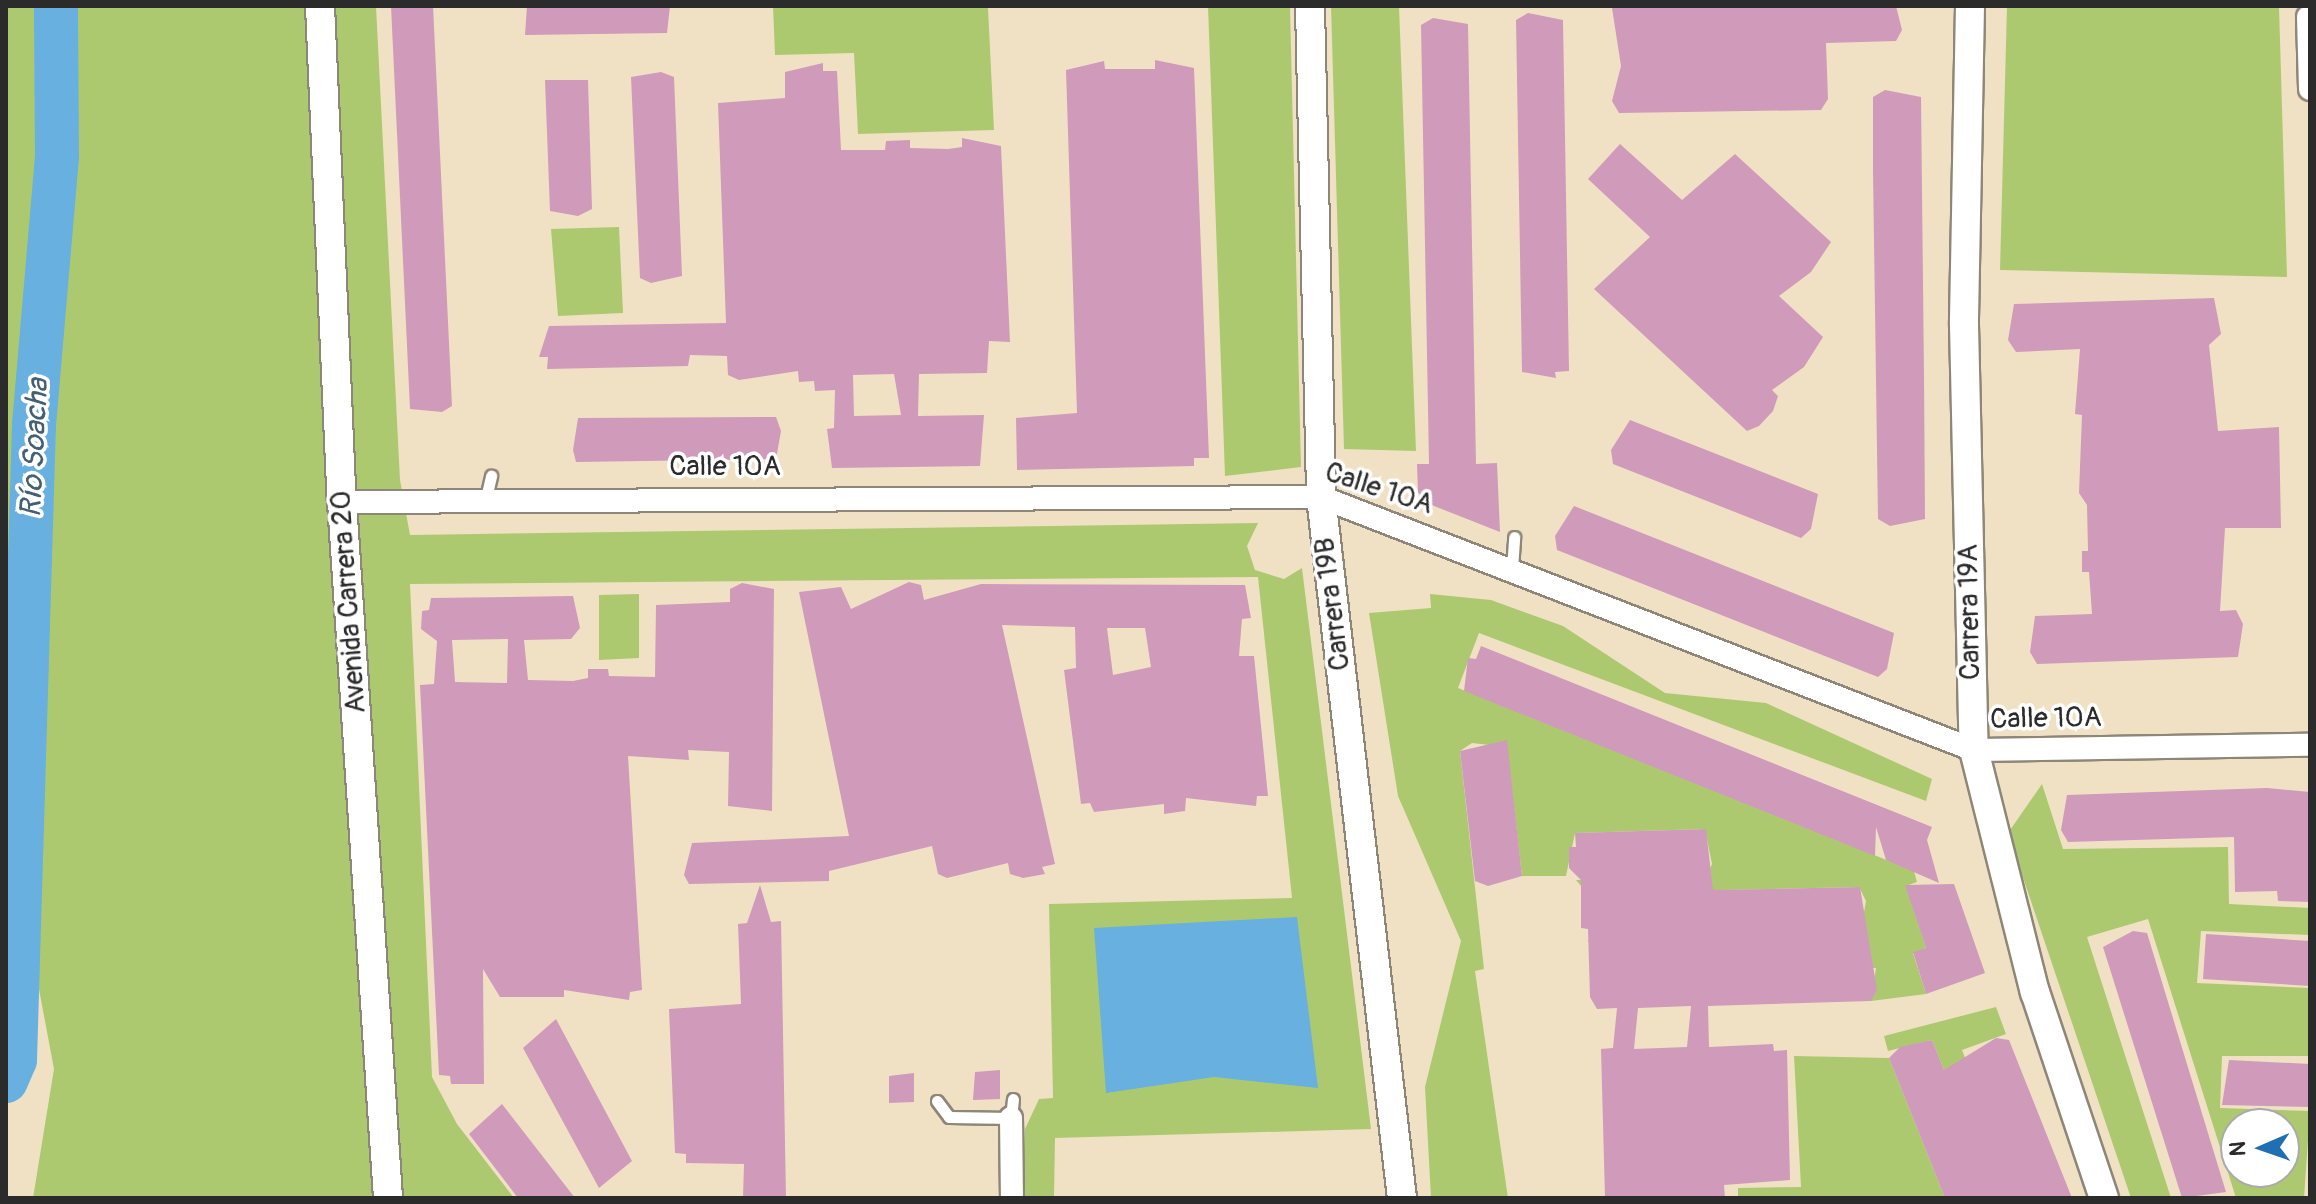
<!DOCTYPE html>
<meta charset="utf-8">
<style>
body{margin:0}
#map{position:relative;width:2316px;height:1204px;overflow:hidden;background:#f0e1c4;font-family:Pangolin,sans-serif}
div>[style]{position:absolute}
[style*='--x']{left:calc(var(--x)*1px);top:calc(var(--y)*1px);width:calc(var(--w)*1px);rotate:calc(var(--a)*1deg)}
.green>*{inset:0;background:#adc970}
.water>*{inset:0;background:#67b0df}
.river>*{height:44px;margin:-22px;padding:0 22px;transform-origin:22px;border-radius:22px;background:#67b0df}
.building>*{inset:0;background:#d09abb}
.roads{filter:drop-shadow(2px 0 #8e8678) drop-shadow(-2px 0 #8e8678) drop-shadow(0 2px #8e8678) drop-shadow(0 -2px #8e8678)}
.service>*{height:11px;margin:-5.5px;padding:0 5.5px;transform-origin:5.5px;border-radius:5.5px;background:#fff}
.minor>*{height:22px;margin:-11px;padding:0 11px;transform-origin:11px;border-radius:11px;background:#fff}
.tertiary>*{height:28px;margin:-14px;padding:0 14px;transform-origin:14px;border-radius:14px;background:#fff}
span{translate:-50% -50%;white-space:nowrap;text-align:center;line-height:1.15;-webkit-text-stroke:7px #fff;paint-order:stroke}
.street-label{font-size:28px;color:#2b2b2b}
.water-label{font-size:30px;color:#436073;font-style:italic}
.frame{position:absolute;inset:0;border:8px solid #2b2b2b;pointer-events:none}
.north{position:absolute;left:2220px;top:1108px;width:80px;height:80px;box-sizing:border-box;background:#fff;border:2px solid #aaa;border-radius:50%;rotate:268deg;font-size:22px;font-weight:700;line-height:32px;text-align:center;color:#2b2b2b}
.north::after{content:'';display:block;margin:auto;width:28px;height:36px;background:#1f6fb2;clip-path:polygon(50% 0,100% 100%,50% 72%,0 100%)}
</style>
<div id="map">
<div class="green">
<div style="clip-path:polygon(6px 6px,376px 6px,400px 480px,410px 535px,1258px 523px,1247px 546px,1255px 570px,1284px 579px,1302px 568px,1371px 1129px,1055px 1138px,1054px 1198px,1025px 1198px,1025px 1129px,1039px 1099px,1053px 1098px,1049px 904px,1292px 898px,1258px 577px,410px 584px,432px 1077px,457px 1124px,514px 1198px,33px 1198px,54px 1069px,6px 814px)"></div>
<div style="clip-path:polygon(773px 6px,988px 8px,994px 130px,858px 134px,854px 53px,775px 55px)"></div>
<div style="clip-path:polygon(1208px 6px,1290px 6px,1301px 467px,1225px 476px)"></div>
<div style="clip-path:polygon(1331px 6px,1399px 6px,1416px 451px,1344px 449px)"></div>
<div style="clip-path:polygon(2007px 6px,2279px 6px,2287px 277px,2000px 270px)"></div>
<div style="clip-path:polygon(619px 227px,623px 313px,558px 316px,551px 229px)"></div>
<div style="clip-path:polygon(639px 594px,639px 658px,599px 660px,599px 595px)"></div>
<div style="clip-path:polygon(1430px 594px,1491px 600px,1563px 626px,1665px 693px,1766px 703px,1932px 779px,1926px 801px,1479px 633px,1458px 688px,1914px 871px,1917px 882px,1906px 886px,1926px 948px,1913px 953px,1926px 994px,1871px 1001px,1876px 968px,1596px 961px,1588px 940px,1860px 934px,1866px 901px,1859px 887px,1587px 893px,1576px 880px,1707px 876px,1712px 864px,1705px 829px,1575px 833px,1566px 876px,1522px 876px,1507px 747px,1472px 743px,1460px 751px,1484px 969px,1475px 971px,1508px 1198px,1431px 1198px,1425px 1087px,1461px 941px,1398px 796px,1369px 613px,1431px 608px)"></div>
<div style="clip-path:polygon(evenodd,2042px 784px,2063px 849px,2228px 847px,2229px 904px,2310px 908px,2310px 935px,2201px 931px,2197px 983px,2310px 988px,2310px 1056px,2222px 1056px,2220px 1108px,2310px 1111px,2304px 1198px,2236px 1198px,2148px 919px,2087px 937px,2171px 1198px,2131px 1198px,2008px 833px,2042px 784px,2236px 1124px,2284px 1124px,2284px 1172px,2236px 1172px,2236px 1124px)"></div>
<div style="clip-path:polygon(1996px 1007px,2006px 1034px,1962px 1050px,2021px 1198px,1995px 1198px,1932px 1040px,1888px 1051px,1884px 1036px)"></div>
<div style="clip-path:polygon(1794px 1056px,1889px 1058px,1945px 1198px,1738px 1198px,1738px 1188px,1801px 1187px)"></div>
</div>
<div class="water">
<div style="clip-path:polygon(1297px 917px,1318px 1088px,1214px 1077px,1106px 1093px,1094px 928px)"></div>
</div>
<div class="river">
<div style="--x:6;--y:1081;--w:23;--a:-67"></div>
<div style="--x:15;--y:1060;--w:635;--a:-88.29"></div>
<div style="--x:34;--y:425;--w:269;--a:-85.1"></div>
<div style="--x:57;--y:157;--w:151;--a:-90.4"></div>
</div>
<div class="building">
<div style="clip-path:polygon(391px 6px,433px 6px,452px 406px,442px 412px,410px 409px)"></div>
<div style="clip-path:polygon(527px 6px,670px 6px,667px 33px,525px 35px)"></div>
<div style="clip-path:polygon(1612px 8px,1896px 6px,1902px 30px,1896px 41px,1826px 43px,1828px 99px,1821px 110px,1619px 113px,1612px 101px,1621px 66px)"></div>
<div style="clip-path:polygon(1528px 13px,1563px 20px,1569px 371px,1555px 372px,1556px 378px,1522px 372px,1516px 20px)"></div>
<div style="clip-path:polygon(1433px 18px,1468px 24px,1476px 464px,1497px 463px,1500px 532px,1424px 502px,1418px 492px,1417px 464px,1429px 464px,1421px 25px)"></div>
<div style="clip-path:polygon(1155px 60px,1194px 68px,1209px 458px,1194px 458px,1194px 466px,1017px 470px,1016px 418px,1077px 413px,1066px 70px,1104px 61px,1105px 69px,1155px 69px)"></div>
<div style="clip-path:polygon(evenodd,823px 63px,823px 71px,837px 71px,841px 150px,885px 150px,886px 141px,910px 140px,910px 148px,948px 149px,962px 147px,962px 138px,1001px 146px,1010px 342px,989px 341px,987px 373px,919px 374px,918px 416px,984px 415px,980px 466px,832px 468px,827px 429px,834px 428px,835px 390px,815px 391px,814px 381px,799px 382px,798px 371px,739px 380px,728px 375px,727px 356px,690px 355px,688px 366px,547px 369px,548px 357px,539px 357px,549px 326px,726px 323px,718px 103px,785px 98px,785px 72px,823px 63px,894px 374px,901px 415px,854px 416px,853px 375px,894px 374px)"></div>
<div style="clip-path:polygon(661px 72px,674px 77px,682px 276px,651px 283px,640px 278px,631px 77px)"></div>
<div style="clip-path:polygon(545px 80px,588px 80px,592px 209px,578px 216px,550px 211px)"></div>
<div style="clip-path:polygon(1885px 90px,1921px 97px,1924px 375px,1925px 519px,1890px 526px,1878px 519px,1873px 170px,1873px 97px)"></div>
<div style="clip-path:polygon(1620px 144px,1682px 200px,1735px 154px,1831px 242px,1811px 272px,1779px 296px,1823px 337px,1804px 367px,1772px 390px,1778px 396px,1773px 411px,1759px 426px,1747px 431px,1594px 289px,1650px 237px,1588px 179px)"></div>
<div style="clip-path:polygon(2214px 298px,2221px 334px,2209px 345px,2218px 431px,2279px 427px,2281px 528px,2225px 528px,2220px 611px,2236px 610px,2243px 624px,2238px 657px,2037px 664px,2030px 652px,2035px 616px,2092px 614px,2089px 572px,2082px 572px,2082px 551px,2088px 551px,2087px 505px,2079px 493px,2082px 415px,2075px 414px,2080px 349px,2016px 352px,2008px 340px,2014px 304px)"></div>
<div style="clip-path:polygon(776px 417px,781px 431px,776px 459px,576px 462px,573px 450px,578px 418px)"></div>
<div style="clip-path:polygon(1630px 420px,1818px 494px,1811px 529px,1801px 538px,1613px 464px,1611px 450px)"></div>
<div style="clip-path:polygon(1574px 506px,1894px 633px,1887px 669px,1878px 677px,1557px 550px,1555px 536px)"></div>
<div style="clip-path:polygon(evenodd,909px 582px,921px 585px,924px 600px,981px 584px,1245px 585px,1251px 618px,1242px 619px,1239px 656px,1254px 656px,1268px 796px,1257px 796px,1256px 806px,1186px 798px,1185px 811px,1164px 814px,1164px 804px,1094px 812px,1090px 803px,1081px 804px,1064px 670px,1076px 668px,1075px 627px,1002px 625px,1055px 864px,1042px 867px,1045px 874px,1023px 878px,1010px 874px,1008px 863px,947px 878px,938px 874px,932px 846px,829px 871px,829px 881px,689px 884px,684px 875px,692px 843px,849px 836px,799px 592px,841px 587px,851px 609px,909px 582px,1107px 628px,1145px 628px,1151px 667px,1113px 675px,1107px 628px)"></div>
<div style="clip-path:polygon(evenodd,742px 583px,774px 589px,772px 811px,728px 806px,729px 752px,688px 750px,689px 760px,628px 756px,642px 990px,630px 992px,629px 1000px,564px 990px,564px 997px,500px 997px,483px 969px,484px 1084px,451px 1084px,450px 1076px,439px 1075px,420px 685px,434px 684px,437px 641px,421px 629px,422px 611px,429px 610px,431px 598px,573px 596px,580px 628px,571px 639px,524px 640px,528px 680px,573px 681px,588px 678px,588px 669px,608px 669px,609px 676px,655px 677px,656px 605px,730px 602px,730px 589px,742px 583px,508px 639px,507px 683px,455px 682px,452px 640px,508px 639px)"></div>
<div style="clip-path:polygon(1481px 646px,1932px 827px,1927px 840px,1939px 883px,1886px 860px,1876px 827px,1875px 856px,1464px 691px,1468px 658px,1476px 659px)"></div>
<div style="clip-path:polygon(1507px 740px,1522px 876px,1488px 886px,1475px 881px,1460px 751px)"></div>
<div style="clip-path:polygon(2267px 788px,2310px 792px,2310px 902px,2278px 901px,2277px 891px,2235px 892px,2234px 837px,2068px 842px,2061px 830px,2067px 795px)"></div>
<div style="clip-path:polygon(evenodd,1706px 829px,1713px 890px,1860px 887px,1877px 990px,1871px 1001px,1708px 1006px,1709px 1047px,1773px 1044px,1774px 1051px,1787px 1050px,1790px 1180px,1724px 1185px,1725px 1198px,1605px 1198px,1601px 1049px,1613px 1048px,1617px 1008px,1597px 1009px,1590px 997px,1588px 929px,1581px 928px,1581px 880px,1569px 868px,1569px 847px,1576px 847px,1575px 833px,1706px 829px,1691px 1006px,1687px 1047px,1634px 1049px,1638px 1008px,1691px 1006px)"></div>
<div style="clip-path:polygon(1954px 884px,1985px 973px,1926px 994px,1913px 952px,1926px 948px,1905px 885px)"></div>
<div style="clip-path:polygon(760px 885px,771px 922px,781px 921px,786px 1198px,743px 1198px,744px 1164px,686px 1163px,686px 1154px,675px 1153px,669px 1009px,741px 1004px,738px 924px,747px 923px)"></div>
<div style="clip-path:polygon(2133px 931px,2147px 933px,2226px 1192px,2182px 1198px,2103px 947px)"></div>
<div style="clip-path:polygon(2206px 934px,2310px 941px,2310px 986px,2203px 979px)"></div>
<div style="clip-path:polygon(556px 1019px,632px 1161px,599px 1188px,523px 1048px)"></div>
<div style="clip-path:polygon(1996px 1038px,2009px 1040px,2072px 1198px,1945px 1198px,1889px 1058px,1900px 1047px,1932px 1040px,1944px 1070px)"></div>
<div style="clip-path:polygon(2229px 1060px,2310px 1064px,2310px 1107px,2222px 1105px)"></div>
<div style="clip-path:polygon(1000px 1070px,1000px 1099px,973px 1100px,975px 1072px)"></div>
<div style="clip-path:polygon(914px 1073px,914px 1102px,889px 1103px,889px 1076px)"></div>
<div style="clip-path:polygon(502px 1104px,575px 1198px,518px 1198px,469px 1134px)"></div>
</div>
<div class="roads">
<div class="service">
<div style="--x:486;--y:498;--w:23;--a:-77"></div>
<div style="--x:1512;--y:569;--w:32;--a:-86"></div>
<div style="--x:937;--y:1101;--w:20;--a:53"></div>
<div style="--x:949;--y:1117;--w:62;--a:0.9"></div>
<div style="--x:1011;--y:1118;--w:19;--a:-84"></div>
</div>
<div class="minor">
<div style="--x:2308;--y:17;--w:72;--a:88.4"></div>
<div style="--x:342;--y:502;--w:979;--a:-0.29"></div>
<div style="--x:1321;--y:497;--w:700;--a:21.18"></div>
<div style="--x:1974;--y:750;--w:336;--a:-0.9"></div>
<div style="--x:1011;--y:1118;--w:80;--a:89.3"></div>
</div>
<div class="tertiary">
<div style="--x:320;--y:6;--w:496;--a:87.5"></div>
<div style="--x:342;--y:502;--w:698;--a:86.22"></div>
<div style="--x:1310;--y:6;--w:491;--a:88.7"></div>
<div style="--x:1321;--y:497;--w:706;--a:83.41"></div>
<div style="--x:1970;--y:6;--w:319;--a:91.1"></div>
<div style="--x:1964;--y:325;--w:425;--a:88.7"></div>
<div style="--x:1974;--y:750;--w:250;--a:75.9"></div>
<div style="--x:2035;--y:992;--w:217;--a:71.5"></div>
</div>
</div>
<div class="street-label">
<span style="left:725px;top:467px">Calle 10A</span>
<span style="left:1379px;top:489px;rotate:18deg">Calle 10A</span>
<span style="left:349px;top:602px;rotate:-94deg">Avenida Carrera 20</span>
<span style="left:1333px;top:604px;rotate:-97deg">Carrera 19B</span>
<span style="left:1970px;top:612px;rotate:-91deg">Carrera 19A</span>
<span style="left:2046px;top:719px;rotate:-1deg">Calle 10A</span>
</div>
<div class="water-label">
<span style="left:35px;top:448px;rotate:-87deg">Río Soacha</span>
</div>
<div class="frame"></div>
<div class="north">N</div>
</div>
